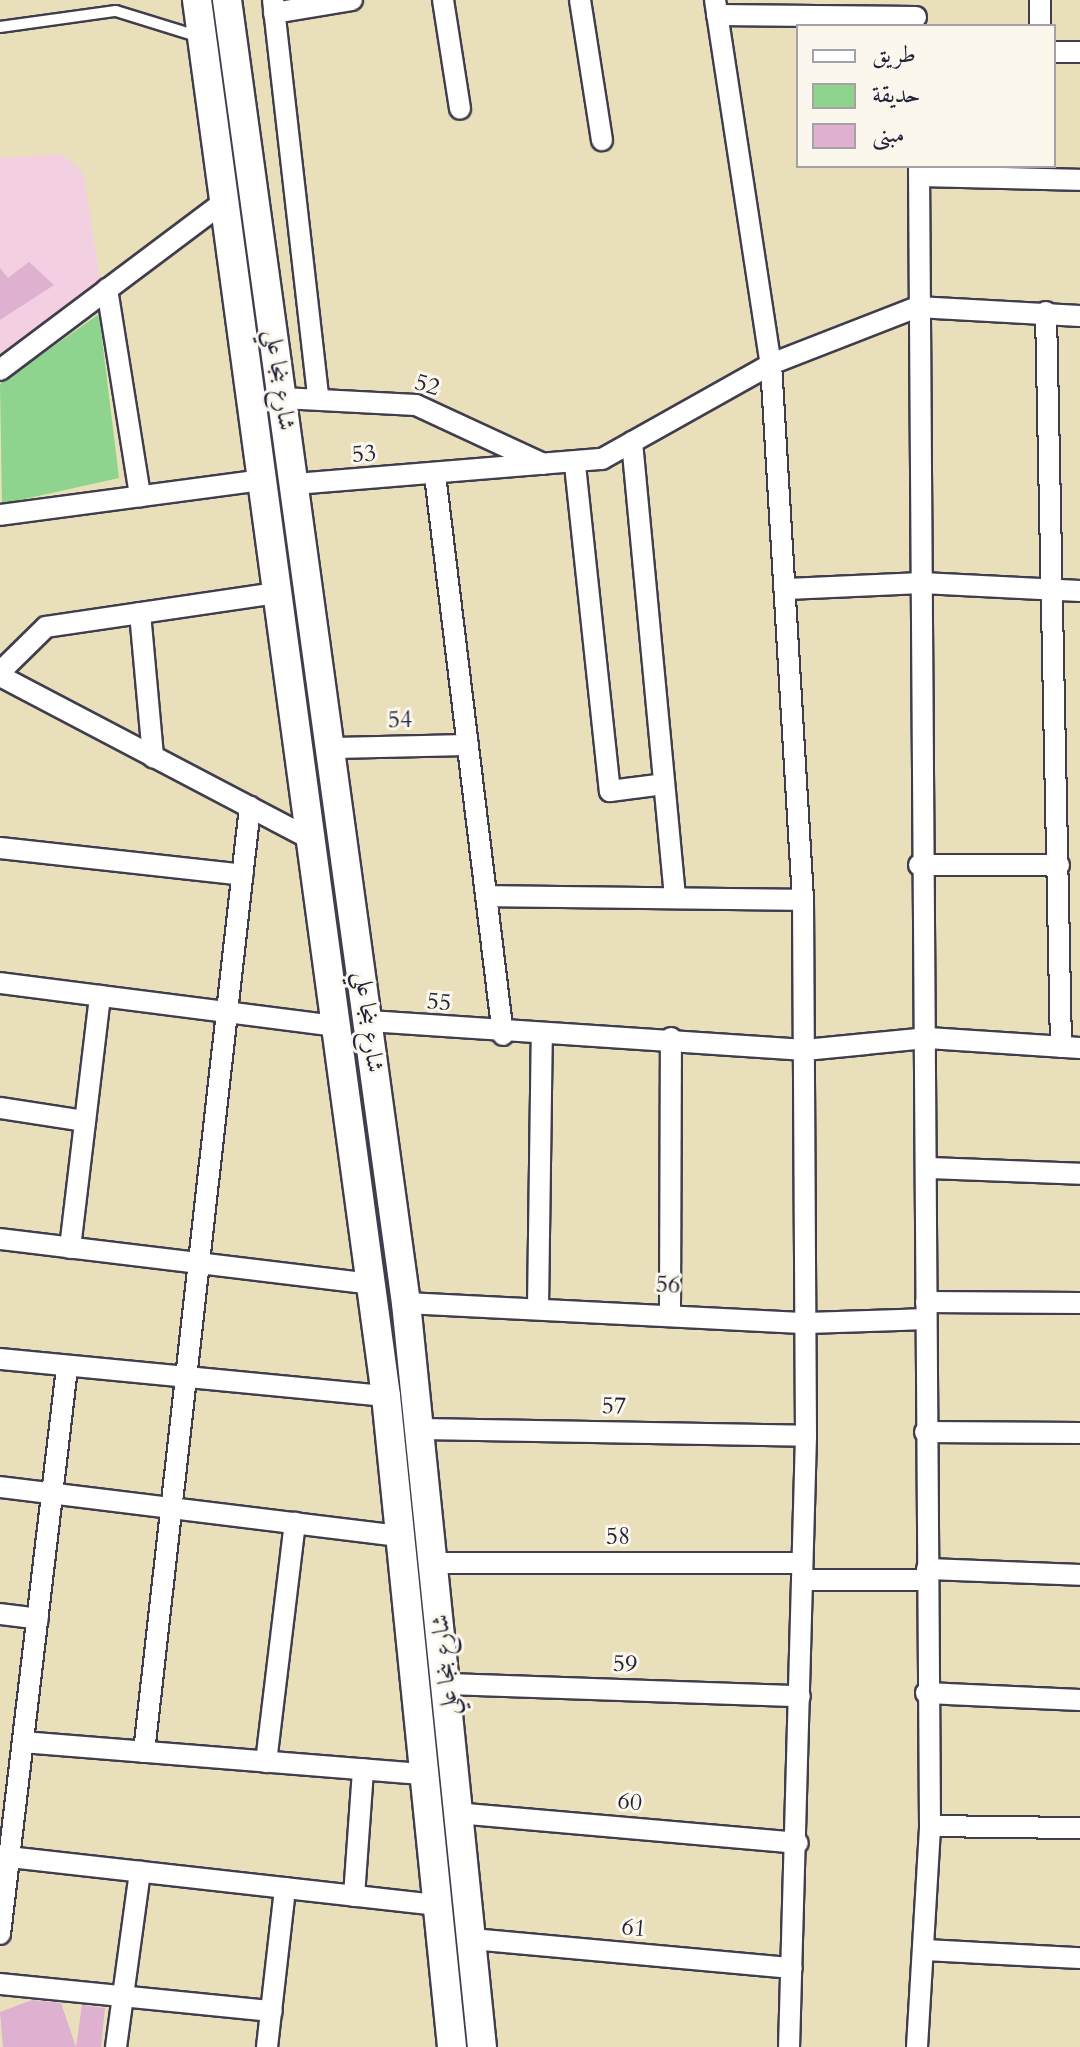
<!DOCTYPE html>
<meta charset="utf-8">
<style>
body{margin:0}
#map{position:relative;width:1080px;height:2047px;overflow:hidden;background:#e9dfbb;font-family:Cardo,Amiri,serif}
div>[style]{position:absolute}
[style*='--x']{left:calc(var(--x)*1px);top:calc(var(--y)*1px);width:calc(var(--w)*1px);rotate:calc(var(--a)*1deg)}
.built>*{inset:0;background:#f2cfe1}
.green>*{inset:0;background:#8ed48e}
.building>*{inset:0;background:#deb1d0}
.roads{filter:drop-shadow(2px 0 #403e4e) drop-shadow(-2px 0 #403e4e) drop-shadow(0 2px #403e4e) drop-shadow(0 -2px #403e4e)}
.service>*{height:10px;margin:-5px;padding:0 5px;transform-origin:5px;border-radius:5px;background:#fff}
.minor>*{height:20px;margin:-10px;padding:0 10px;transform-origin:10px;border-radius:10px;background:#fff}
.secondary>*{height:28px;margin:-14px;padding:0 14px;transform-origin:14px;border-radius:14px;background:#fff}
span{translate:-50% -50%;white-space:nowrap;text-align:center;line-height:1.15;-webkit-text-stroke:6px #fbf7ec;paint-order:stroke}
.street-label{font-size:24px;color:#22223b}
.legend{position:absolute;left:796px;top:24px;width:260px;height:144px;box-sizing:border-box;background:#fbf7ec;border:2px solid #a4a2a5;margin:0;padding:10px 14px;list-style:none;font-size:24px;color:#22223b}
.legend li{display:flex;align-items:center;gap:16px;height:40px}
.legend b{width:40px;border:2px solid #a4a2a5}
</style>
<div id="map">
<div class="built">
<div style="clip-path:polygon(61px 154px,83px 172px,100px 280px,0 356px,0 158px)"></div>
</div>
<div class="green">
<div style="clip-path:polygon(99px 314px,119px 478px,2px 504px,0 384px)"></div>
</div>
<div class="building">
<div style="clip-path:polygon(29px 262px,54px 285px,0 320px,0 268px,8px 278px)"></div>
<div style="clip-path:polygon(32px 2000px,61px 2003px,76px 2047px,82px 2005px,105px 2008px,101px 2047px,3px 2047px,0 2012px)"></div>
</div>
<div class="roads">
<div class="service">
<div style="--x:0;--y:27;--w:117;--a:-7.9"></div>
<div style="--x:116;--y:11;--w:85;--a:17.2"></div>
</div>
<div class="minor">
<div style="--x:273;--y:0;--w:400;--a:83.5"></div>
<div style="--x:443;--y:0;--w:110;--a:81.1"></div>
<div style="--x:580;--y:0;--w:142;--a:81.1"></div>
<div style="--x:715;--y:0;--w:368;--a:81.3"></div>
<div style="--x:771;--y:364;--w:537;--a:86.58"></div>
<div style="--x:803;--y:900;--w:536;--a:89.68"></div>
<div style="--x:806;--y:1436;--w:611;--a:91.59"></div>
<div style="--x:274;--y:13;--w:79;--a:-9.5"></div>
<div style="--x:717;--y:15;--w:199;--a:0.6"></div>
<div style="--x:1040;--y:26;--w:26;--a:-90"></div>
<div style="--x:1054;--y:52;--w:26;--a:0"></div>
<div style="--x:920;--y:176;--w:160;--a:1.4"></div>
<div style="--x:107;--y:289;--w:210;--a:80.9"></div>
<div style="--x:1046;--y:312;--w:735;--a:88.83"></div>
<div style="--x:0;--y:370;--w:276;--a:-36.9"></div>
<div style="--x:282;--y:398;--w:134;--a:3"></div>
<div style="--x:416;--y:405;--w:140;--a:24.9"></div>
<div style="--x:632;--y:442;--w:455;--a:84.6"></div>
<div style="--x:575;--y:465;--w:328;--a:83.9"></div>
<div style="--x:610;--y:791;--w:54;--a:-7.4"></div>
<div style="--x:435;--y:475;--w:564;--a:83.08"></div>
<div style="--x:296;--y:484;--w:307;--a:-4.7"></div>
<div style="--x:602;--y:459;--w:194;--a:-29.3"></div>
<div style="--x:771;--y:364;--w:157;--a:-21.3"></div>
<div style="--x:917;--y:307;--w:163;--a:3.2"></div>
<div style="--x:0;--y:515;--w:263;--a:-7.6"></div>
<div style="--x:787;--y:589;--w:135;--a:-2.5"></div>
<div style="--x:922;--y:583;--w:158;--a:2.9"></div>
<div style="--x:140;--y:613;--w:145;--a:84.8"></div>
<div style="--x:0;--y:672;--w:64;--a:-44.4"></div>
<div style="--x:46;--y:627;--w:233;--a:-8.4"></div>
<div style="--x:0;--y:676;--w:351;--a:27.7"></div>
<div style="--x:334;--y:748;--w:134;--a:-1.3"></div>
<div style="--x:0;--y:848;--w:244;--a:6.3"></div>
<div style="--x:919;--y:865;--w:140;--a:0"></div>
<div style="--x:486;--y:896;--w:317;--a:0.7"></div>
<div style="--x:0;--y:983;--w:339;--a:7.3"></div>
<div style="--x:369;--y:1021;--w:437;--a:3.8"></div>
<div style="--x:805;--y:1050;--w:124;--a:-5.6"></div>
<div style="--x:928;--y:1038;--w:152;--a:3.8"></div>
<div style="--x:0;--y:1108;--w:86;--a:8.7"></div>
<div style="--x:927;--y:1168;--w:153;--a:2.2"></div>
<div style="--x:0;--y:1239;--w:374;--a:6.9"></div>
<div style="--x:70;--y:1248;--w:254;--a:-83.2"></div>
<div style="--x:926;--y:1302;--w:154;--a:0.4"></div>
<div style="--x:406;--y:1303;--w:401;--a:2.9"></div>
<div style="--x:807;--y:1323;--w:119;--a:-1.9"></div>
<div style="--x:538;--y:1307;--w:272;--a:-89.2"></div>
<div style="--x:670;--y:1311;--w:273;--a:-89.8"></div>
<div style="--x:0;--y:1359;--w:388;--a:5.5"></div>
<div style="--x:422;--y:1429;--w:384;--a:1"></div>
<div style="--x:925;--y:1432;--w:155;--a:0.4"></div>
<div style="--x:0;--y:1487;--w:400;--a:7"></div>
<div style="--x:435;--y:1563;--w:367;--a:0"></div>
<div style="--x:927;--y:1569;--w:153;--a:2.2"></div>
<div style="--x:802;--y:1580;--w:125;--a:0"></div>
<div style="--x:0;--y:1614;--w:38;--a:7"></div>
<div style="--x:448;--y:1684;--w:352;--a:2"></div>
<div style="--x:926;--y:1693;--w:154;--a:2.6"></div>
<div style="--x:23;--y:1742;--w:399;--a:4.6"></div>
<div style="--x:144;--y:1752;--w:951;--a:-83.6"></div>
<div style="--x:266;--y:1762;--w:241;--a:-83.1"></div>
<div style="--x:456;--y:1813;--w:343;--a:5"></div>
<div style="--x:930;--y:1826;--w:150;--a:0.8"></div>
<div style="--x:9;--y:1857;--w:428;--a:6.4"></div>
<div style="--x:354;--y:1896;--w:127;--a:-85.9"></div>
<div style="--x:0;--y:1934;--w:570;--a:-83.25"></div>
<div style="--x:472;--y:1939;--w:321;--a:5.2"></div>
<div style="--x:925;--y:1950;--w:155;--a:3"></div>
<div style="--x:0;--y:1984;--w:273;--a:5.7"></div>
<div style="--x:116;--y:2047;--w:177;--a:-82.2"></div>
<div style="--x:267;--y:2047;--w:160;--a:-83.5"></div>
<div style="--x:917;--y:2047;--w:221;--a:-86.6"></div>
<div style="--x:930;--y:1826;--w:1660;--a:-90.38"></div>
</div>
<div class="secondary">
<div style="--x:197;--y:0;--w:1409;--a:82.29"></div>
<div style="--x:386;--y:1396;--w:654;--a:84.21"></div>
<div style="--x:227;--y:0;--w:1315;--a:82.18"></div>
<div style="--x:406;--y:1303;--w:748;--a:84.17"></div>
</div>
</div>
<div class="street-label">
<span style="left:280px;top:380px;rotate:82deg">شارع بنجا علي</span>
<span style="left:427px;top:385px;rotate:17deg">52</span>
<span style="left:364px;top:454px;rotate:-4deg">53</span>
<span style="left:400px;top:720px;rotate:-1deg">54</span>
<span style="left:439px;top:1002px;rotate:6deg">55</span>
<span style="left:369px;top:1022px;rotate:83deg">شارع بنجا علي</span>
<span style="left:668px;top:1285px;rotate:3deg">56</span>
<span style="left:614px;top:1406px;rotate:1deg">57</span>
<span style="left:618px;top:1537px">58</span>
<span style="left:625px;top:1664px;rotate:2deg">59</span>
<span style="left:445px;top:1665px;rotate:-96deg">شارع بنجا علي</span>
<span style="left:630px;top:1802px;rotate:5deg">60</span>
<span style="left:634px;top:1928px;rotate:5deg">61</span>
</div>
<ul class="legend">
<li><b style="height:10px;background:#fff"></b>طريق</li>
<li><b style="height:22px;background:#8ed48e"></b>حديقة</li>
<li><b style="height:22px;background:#deb1d0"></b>مبنى</li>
</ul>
</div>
